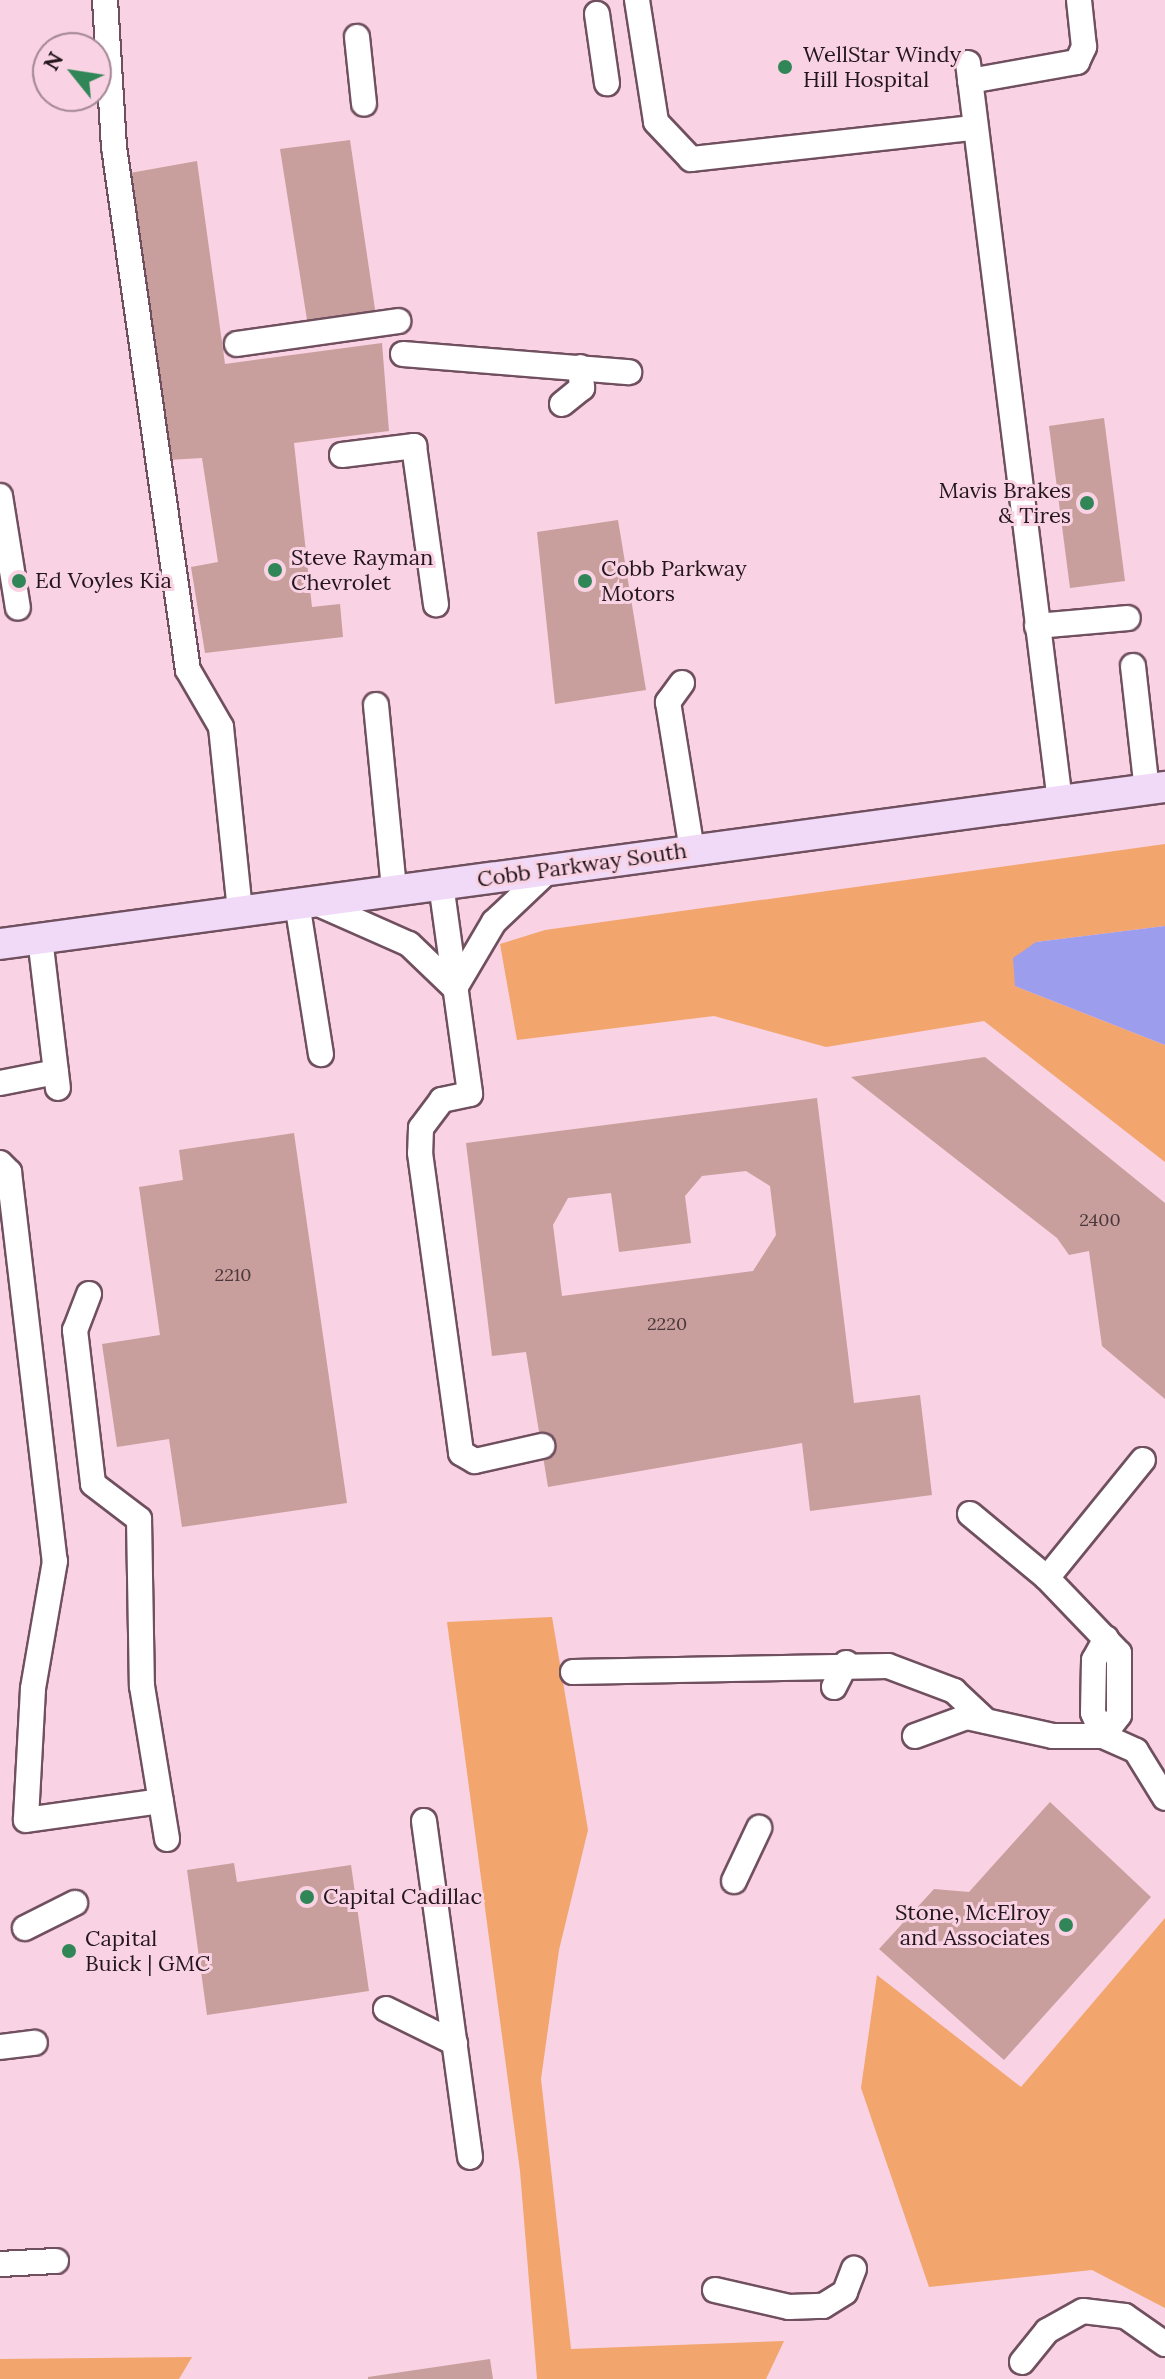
<!DOCTYPE html>
<style>
body{margin:0}
#map{position:relative;width:1165px;height:2379px;overflow:hidden;background:#f9d2e3;font-family:Lora,serif}
div>[style]{position:absolute}
[style*='--x']{left:calc(var(--x)*1px);top:calc(var(--y)*1px);width:calc(var(--w)*1px);rotate:calc(var(--a)*1deg)}
.green>*{inset:0;background:#f2a56d}
.water>*{inset:0;background:#9d9dee}
.building>*{inset:0;background:#c89f9c}
.roads{filter:drop-shadow(2px 0 #70505f) drop-shadow(-2px 0 #70505f) drop-shadow(0 2px #70505f) drop-shadow(0 -2px #70505f)}
.minor>*{height:24px;margin:-12px;padding:0 12px;transform-origin:12px;border-radius:12px;background:#fff}
.major>*{height:30px;margin:-15px;padding:0 15px;transform-origin:15px;border-radius:15px;background:#f0daf8}
.dots>*{width:22px;height:22px;translate:-50% -50%;box-sizing:border-box;border:4px solid #f9d2e3;border-radius:50%}
span{translate:-50% -50%;white-space:nowrap;text-align:center;line-height:1.15;-webkit-text-stroke:6px #f9d2e3;paint-order:stroke}
.number-label{font-size:18px;color:#4c383c}
.number-label span{-webkit-text-stroke-width:0}
.poi-label{font-size:22px;color:#23161c}
.left{translate:0 -50%;text-align:left}
.right{translate:-100% -50%;text-align:right}
.street-label{font-size:22px;color:#23161c}
.north{position:absolute;left:32px;top:32px;width:80px;height:80px;box-sizing:border-box;background:#f9d2e3;border:2px solid #a38793;border-radius:50%;rotate:300deg;font-size:22px;font-weight:700;line-height:32px;text-align:center;color:#23161c}
.north::after{content:'';display:block;margin:auto;width:28px;height:36px;background:#318658;clip-path:polygon(50% 0,100% 100%,50% 72%,0 100%)}
</style>
<div id="map">
<div class="green">
<div style="clip-path:polygon(1165px 844px,1165px 926px,1036px 942px,1015px 986px,1165px 1045px,1165px 1162px,984px 1021px,826px 1047px,714px 1016px,517px 1040px,500px 944px,545px 930px)"></div>
<div style="clip-path:polygon(552px 1617px,588px 1830px,559px 1950px,541px 2079px,571px 2349px,784px 2341px,766px 2379px,537px 2379px,520px 2171px,447px 1622px)"></div>
<div style="clip-path:polygon(1165px 1918px,1165px 2308px,1092px 2270px,929px 2287px,861px 2088px,877px 1975px,1021px 2087px)"></div>
<div style="clip-path:polygon(192px 2357px,179px 2379px,0 2379px,0 2359px)"></div>
</div>
<div class="water">
<div style="clip-path:polygon(1165px 926px,1165px 1045px,1015px 986px,1013px 958px,1036px 942px)"></div>
</div>
<div class="building">
<div style="clip-path:polygon(350px 140px,376px 316px,308px 326px,280px 149px)"></div>
<div style="clip-path:polygon(197px 161px,225px 364px,382px 343px,389px 431px,294px 443px,312px 607px,340px 604px,343px 637px,205px 653px,191px 567px,218px 562px,202px 458px,168px 460px,130px 173px)"></div>
<div style="clip-path:polygon(1104px 418px,1125px 581px,1070px 588px,1049px 426px)"></div>
<div style="clip-path:polygon(618px 520px,646px 690px,555px 704px,537px 532px)"></div>
<div style="clip-path:polygon(985px 1057px,1165px 1203px,1165px 1399px,1102px 1346px,1089px 1251px,1069px 1255px,1057px 1238px,851px 1077px)"></div>
<div style="clip-path:polygon(evenodd,817px 1098px,854px 1403px,920px 1395px,932px 1495px,810px 1511px,802px 1443px,548px 1487px,526px 1352px,492px 1356px,466px 1143px,817px 1098px,746px 1171px,770px 1186px,776px 1235px,753px 1271px,562px 1296px,553px 1225px,568px 1198px,611px 1193px,619px 1252px,691px 1243px,685px 1196px,702px 1176px,746px 1171px)"></div>
<div style="clip-path:polygon(294px 1133px,347px 1503px,182px 1527px,169px 1439px,117px 1447px,102px 1344px,160px 1335px,139px 1187px,183px 1180px,179px 1150px)"></div>
<div style="clip-path:polygon(1050px 1802px,1151px 1897px,1004px 2060px,879px 1949px,934px 1889px,969px 1892px)"></div>
<div style="clip-path:polygon(234px 1863px,237px 1882px,351px 1865px,369px 1991px,207px 2015px,187px 1870px)"></div>
<div style="clip-path:polygon(490px 2359px,493px 2379px,368px 2379px,368px 2377px)"></div>
</div>
<div class="roads">
<div class="minor">
<div style="--x:105;--y:0;--w:147;--a:86.5"></div>
<div style="--x:114;--y:147;--w:528;--a:81.95"></div>
<div style="--x:188;--y:670;--w:66;--a:59.9"></div>
<div style="--x:221;--y:727;--w:185;--a:84.1"></div>
<div style="--x:637;--y:0;--w:123;--a:81.1"></div>
<div style="--x:656;--y:122;--w:51;--a:46.6"></div>
<div style="--x:691;--y:159;--w:283;--a:-6.3"></div>
<div style="--x:597;--y:14;--w:70;--a:81.8"></div>
<div style="--x:357;--y:37;--w:67;--a:84"></div>
<div style="--x:968;--y:63;--w:745;--a:82.9"></div>
<div style="--x:970;--y:81;--w:109;--a:-10.1"></div>
<div style="--x:1077;--y:62;--w:17;--a:-65"></div>
<div style="--x:1084;--y:47;--w:47;--a:-96.1"></div>
<div style="--x:237;--y:344;--w:163;--a:-8.1"></div>
<div style="--x:403;--y:354;--w:227;--a:4.6"></div>
<div style="--x:562;--y:404;--w:26;--a:-39"></div>
<div style="--x:582;--y:388;--w:21;--a:-95"></div>
<div style="--x:342;--y:455;--w:73;--a:-7.1"></div>
<div style="--x:414;--y:446;--w:160;--a:82.1"></div>
<div style="--x:0;--y:496;--w:113;--a:80.9"></div>
<div style="--x:1037;--y:626;--w:91;--a:-5"></div>
<div style="--x:1133;--y:666;--w:125;--a:83.6"></div>
<div style="--x:682;--y:683;--w:24;--a:126"></div>
<div style="--x:668;--y:702;--w:150;--a:80.8"></div>
<div style="--x:376;--y:705;--w:186;--a:84.4"></div>
<div style="--x:441;--y:884;--w:212;--a:82.1"></div>
<div style="--x:470;--y:1094;--w:29;--a:168"></div>
<div style="--x:442;--y:1100;--w:35;--a:127"></div>
<div style="--x:421;--y:1128;--w:25;--a:92"></div>
<div style="--x:420;--y:1153;--w:303;--a:82.2"></div>
<div style="--x:461;--y:1453;--w:16;--a:30"></div>
<div style="--x:475;--y:1461;--w:69;--a:-12.6"></div>
<div style="--x:314;--y:902;--w:104;--a:23.9"></div>
<div style="--x:409;--y:944;--w:65;--a:43.8"></div>
<div style="--x:297;--y:903;--w:153;--a:81"></div>
<div style="--x:40;--y:938;--w:151;--a:83.2"></div>
<div style="--x:458;--y:983;--w:71;--a:-59.5"></div>
<div style="--x:494;--y:922;--w:77;--a:-43.4"></div>
<div style="--x:0;--y:1083;--w:57;--a:-11.1"></div>
<div style="--x:0;--y:1163;--w:13;--a:45"></div>
<div style="--x:9;--y:1172;--w:392;--a:83.3"></div>
<div style="--x:55;--y:1561;--w:130;--a:99.8"></div>
<div style="--x:33;--y:1689;--w:131;--a:93.1"></div>
<div style="--x:26;--y:1820;--w:136;--a:-8"></div>
<div style="--x:89;--y:1294;--w:39;--a:111"></div>
<div style="--x:75;--y:1330;--w:155;--a:83.3"></div>
<div style="--x:93;--y:1484;--w:58;--a:37.3"></div>
<div style="--x:139;--y:1519;--w:167;--a:89"></div>
<div style="--x:142;--y:1686;--w:155;--a:80.7"></div>
<div style="--x:970;--y:1514;--w:100;--a:39.7"></div>
<div style="--x:1047;--y:1578;--w:104;--a:46.2"></div>
<div style="--x:1119;--y:1653;--w:62;--a:90"></div>
<div style="--x:1119;--y:1715;--w:26;--a:127"></div>
<div style="--x:1047;--y:1578;--w:152;--a:-50.9"></div>
<div style="--x:573;--y:1672;--w:315;--a:-1.1"></div>
<div style="--x:888;--y:1666;--w:71;--a:20.7"></div>
<div style="--x:954;--y:1691;--w:44;--a:43.2"></div>
<div style="--x:834;--y:1687;--w:27;--a:-63"></div>
<div style="--x:915;--y:1736;--w:55;--a:-20.1"></div>
<div style="--x:967;--y:1717;--w:88;--a:12.5"></div>
<div style="--x:1053;--y:1736;--w:50;--a:0"></div>
<div style="--x:1103;--y:1736;--w:36;--a:24"></div>
<div style="--x:1136;--y:1751;--w:55;--a:58.3"></div>
<div style="--x:1103;--y:1736;--w:25;--a:-113"></div>
<div style="--x:1093;--y:1713;--w:53;--a:-88.9"></div>
<div style="--x:1094;--y:1660;--w:25;--a:-61"></div>
<div style="--x:424;--y:1821;--w:339;--a:82.2"></div>
<div style="--x:734;--y:1881;--w:59;--a:-64.7"></div>
<div style="--x:25;--y:1928;--w:56;--a:-26.6"></div>
<div style="--x:386;--y:2009;--w:77;--a:26.2"></div>
<div style="--x:0;--y:2047;--w:35;--a:-7"></div>
<div style="--x:0;--y:2264;--w:56;--a:-3.1"></div>
<div style="--x:715;--y:2290;--w:76;--a:12.9"></div>
<div style="--x:789;--y:2307;--w:34;--a:-2"></div>
<div style="--x:823;--y:2306;--w:26;--a:-32"></div>
<div style="--x:845;--y:2292;--w:25;--a:-69"></div>
<div style="--x:1022;--y:2362;--w:40;--a:-51"></div>
<div style="--x:1047;--y:2331;--w:41;--a:-29.1"></div>
<div style="--x:1083;--y:2311;--w:42;--a:6.8"></div>
<div style="--x:1125;--y:2316;--w:49;--a:35"></div>
</div>
<div class="major">
<div style="--x:0;--y:944;--w:1176;--a:-7.68"></div>
</div>
</div>
<div class="dots">
<div style="left:785px;top:67px;background:#318658"></div>
<div style="left:1087px;top:503px;background:#318658"></div>
<div style="left:275px;top:570px;background:#318658"></div>
<div style="left:19px;top:581px;background:#318658"></div>
<div style="left:585px;top:581px;background:#318658"></div>
<div style="left:307px;top:1897px;background:#318658"></div>
<div style="left:1066px;top:1925px;background:#318658"></div>
<div style="left:69px;top:1951px;background:#318658"></div>
</div>
<div class="number-label">
<span style="left:1100px;top:1220px">2400</span>
<span style="left:233px;top:1275px">2210</span>
<span style="left:667px;top:1324px">2220</span>
</div>
<div class="poi-label">
<span class="left" style="left:803px;top:67px">WellStar Windy<br>Hill Hospital</span>
<span class="right" style="left:1071px;top:503px">Mavis Brakes<br>&amp; Tires</span>
<span class="left" style="left:291px;top:570px">Steve Rayman<br>Chevrolet</span>
<span class="left" style="left:601px;top:581px">Cobb Parkway<br>Motors</span>
<span class="left" style="left:35px;top:581px">Ed Voyles Kia</span>
<span class="left" style="left:323px;top:1897px">Capital Cadillac</span>
<span class="right" style="left:1050px;top:1925px">Stone, McElroy<br>and Associates</span>
<span class="left" style="left:85px;top:1951px">Capital<br>Buick | GMC</span>
</div>
<div class="street-label">
<span style="left:582px;top:865px;rotate:-8deg">Cobb Parkway South</span>
</div>
<div class="north">N</div>
</div>
